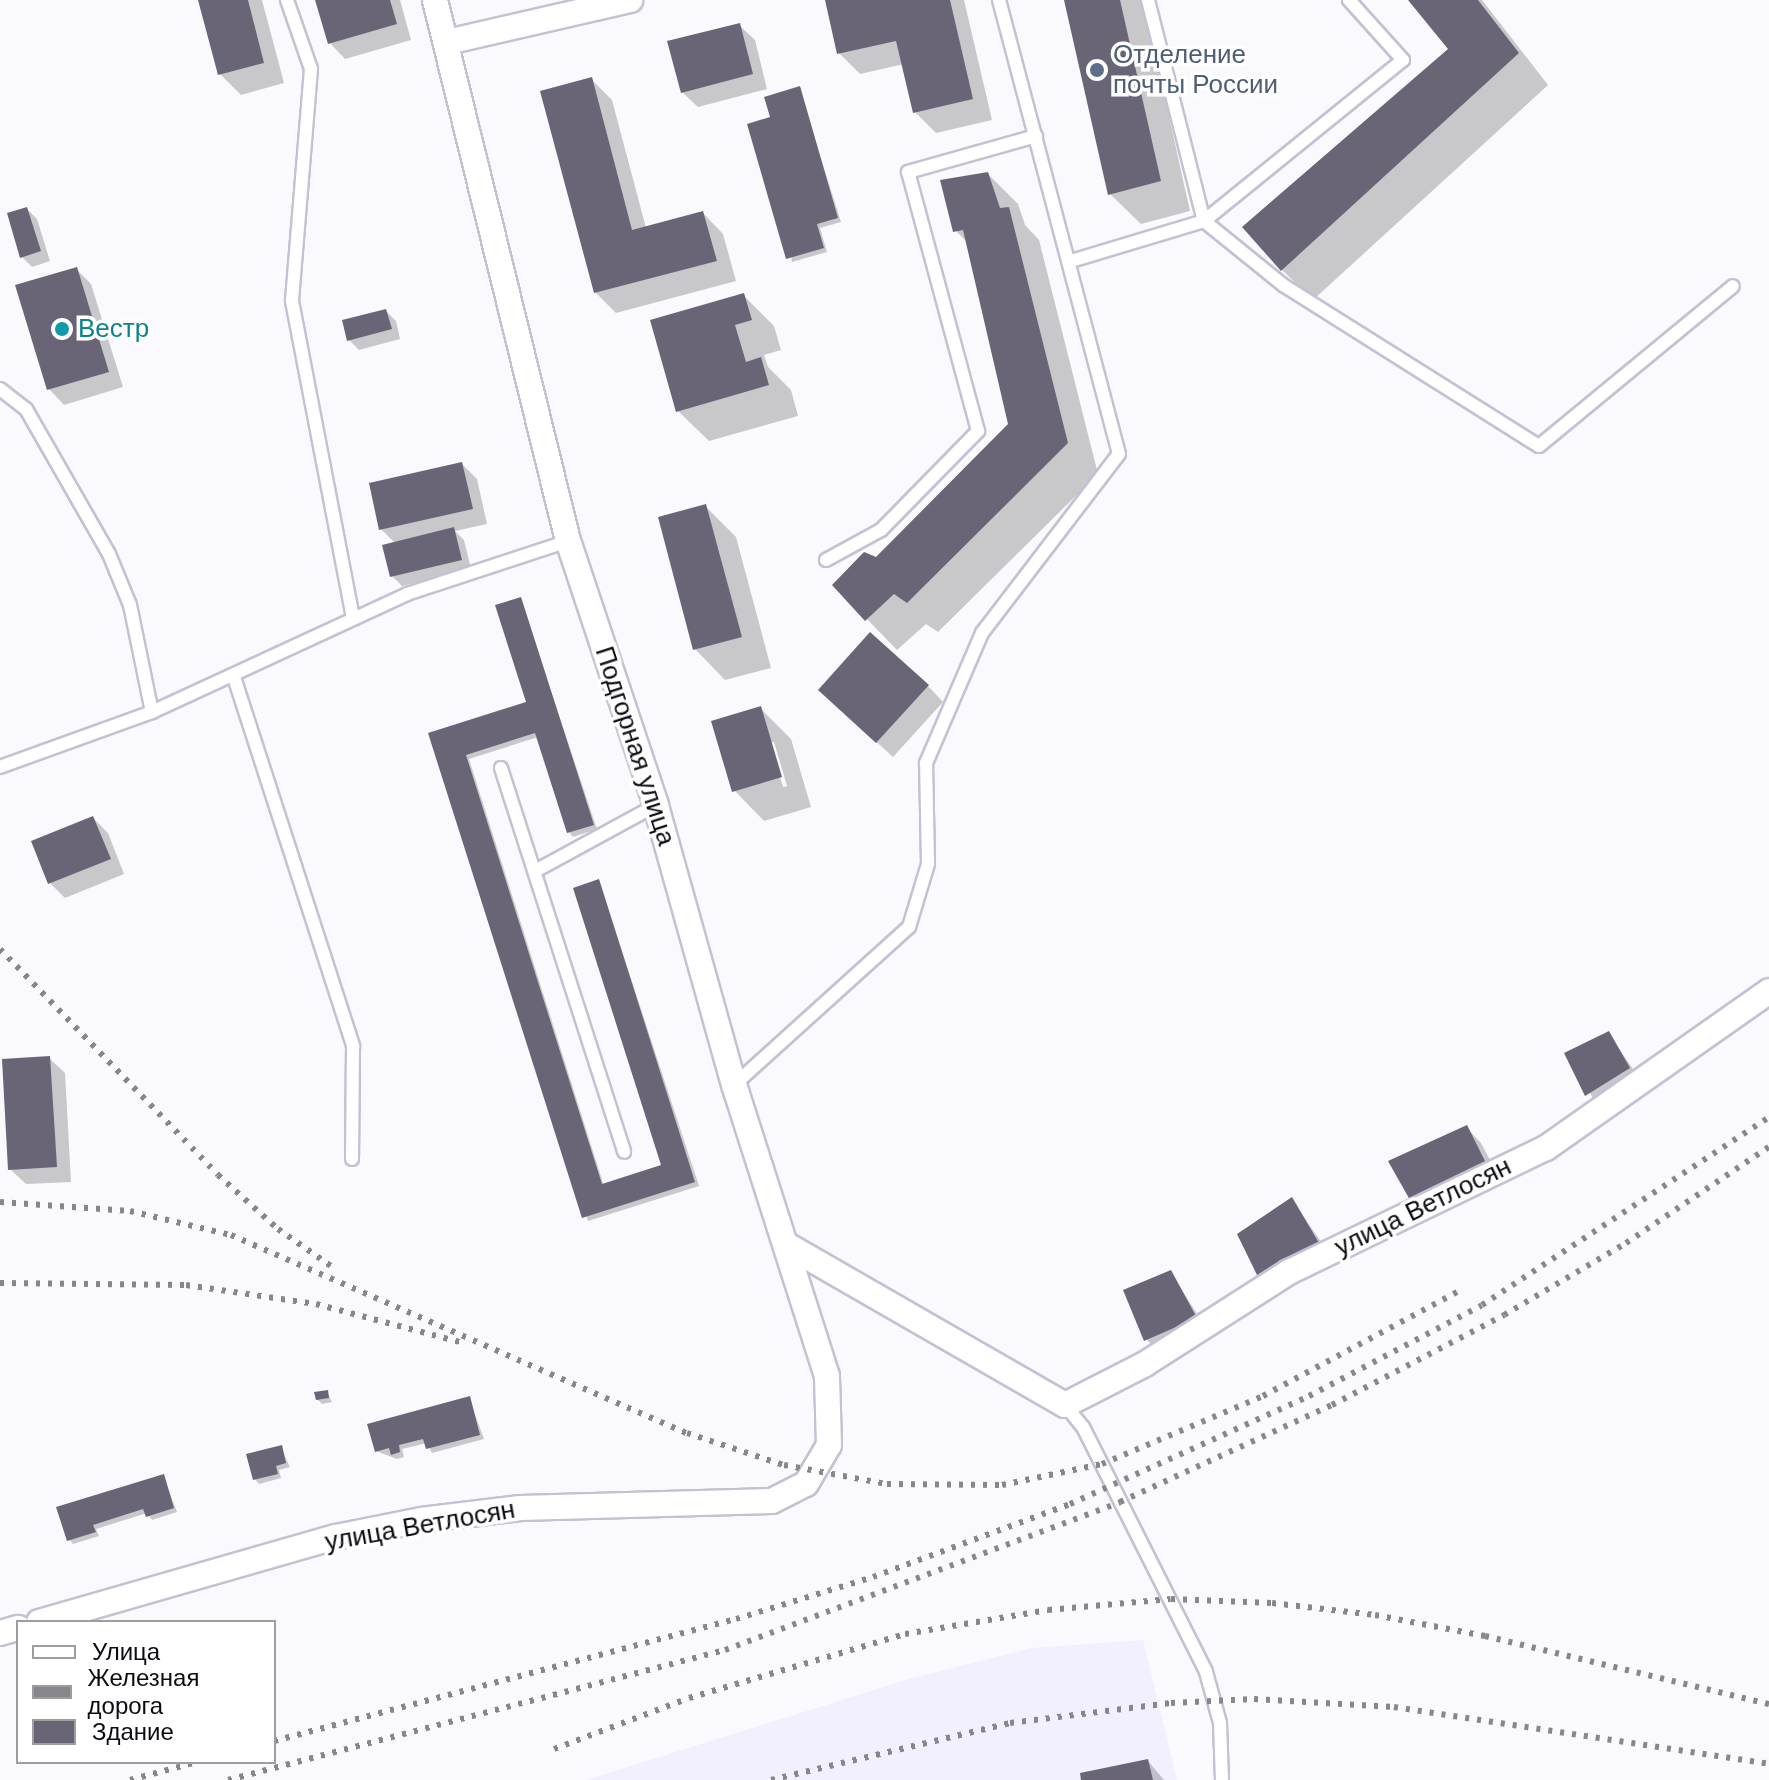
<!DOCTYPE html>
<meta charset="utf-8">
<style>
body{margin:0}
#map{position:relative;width:1769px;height:1780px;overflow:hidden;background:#faf9fd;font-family:Arial,sans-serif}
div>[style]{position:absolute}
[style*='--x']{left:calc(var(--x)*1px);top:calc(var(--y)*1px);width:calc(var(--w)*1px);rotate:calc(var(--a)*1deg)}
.built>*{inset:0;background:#f2efff}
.shadow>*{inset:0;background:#0003}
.building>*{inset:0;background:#696576}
.roads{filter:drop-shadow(2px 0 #c5c1d4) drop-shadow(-2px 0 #c5c1d4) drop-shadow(0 2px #c5c1d4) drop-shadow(0 -2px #c5c1d4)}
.service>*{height:12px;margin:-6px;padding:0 6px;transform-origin:6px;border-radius:6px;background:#fff}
.minor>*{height:24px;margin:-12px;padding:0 12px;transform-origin:12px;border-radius:12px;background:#fff}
.rail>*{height:6px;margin-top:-3px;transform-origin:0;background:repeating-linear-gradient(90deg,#88868b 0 4px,transparent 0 12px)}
.dots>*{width:22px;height:22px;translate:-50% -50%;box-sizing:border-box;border:4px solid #fff;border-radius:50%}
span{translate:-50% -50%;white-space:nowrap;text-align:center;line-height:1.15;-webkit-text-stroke:7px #fff;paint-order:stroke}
.service-label{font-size:26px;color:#4e5e75}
.left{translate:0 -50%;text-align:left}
.culture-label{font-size:26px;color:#0d838f}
.street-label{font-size:26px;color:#0d0b11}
.legend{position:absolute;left:16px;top:1620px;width:260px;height:144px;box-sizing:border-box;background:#fff;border:2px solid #9e9da0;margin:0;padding:10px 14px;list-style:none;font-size:24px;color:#0d0b11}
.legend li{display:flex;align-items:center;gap:16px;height:40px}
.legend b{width:40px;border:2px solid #9e9da0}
</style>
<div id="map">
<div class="built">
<div style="clip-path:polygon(1143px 1640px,1177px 1780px,586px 1780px,909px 1679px,1032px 1648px)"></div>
</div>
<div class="shadow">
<div style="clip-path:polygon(200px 0,262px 0,284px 83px,241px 95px,220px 74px)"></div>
<div style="clip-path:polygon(317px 0,400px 0,411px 40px,345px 59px,330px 43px)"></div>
<div style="clip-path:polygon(827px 0,964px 0,992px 120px,936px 133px,915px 112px,904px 64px,860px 74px,839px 53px)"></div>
<div style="clip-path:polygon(1066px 0,1143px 0,1190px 211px,1141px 224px,1110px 194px)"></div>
<div style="clip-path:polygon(1410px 0,1482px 0,1548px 85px,1313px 300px,1282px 270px,1451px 49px)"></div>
<div style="clip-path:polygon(739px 25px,755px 40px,767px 89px,698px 107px,682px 92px)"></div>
<div style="clip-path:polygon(591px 79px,612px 100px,646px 228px,703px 213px,723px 234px,736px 281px,616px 313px,595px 292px)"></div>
<div style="clip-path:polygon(799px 89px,841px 222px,820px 228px,827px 252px,792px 262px,772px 118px)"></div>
<div style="clip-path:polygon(988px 174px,1018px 204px,1025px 225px,1039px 240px,1098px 474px,938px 632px,926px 624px,897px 650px,834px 585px,877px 559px,1010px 425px,969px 244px,955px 230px)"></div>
<div style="clip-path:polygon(27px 209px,37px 219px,50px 261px,32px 267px,22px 257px)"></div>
<div style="clip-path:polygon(76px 269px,91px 284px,123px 387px,64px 405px,49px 389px)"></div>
<div style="clip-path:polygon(744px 296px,774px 326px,781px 350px,764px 355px,768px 367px,791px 390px,798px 416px,709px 441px,678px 411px)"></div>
<div style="clip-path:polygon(386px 311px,396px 321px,400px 339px,359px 350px,349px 340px)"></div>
<div style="clip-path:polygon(462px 464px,477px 479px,487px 524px,455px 531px,464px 540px,471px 569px,402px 586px,392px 576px,396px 544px,381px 529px)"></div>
<div style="clip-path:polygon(706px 507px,736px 537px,771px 668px,725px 680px,695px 649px)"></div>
<div style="clip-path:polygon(520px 599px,597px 829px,573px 837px,569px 832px,538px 737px,469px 759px,604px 1186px,664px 1167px,599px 881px,699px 1186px,588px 1221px,431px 734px,528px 703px)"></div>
<div style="clip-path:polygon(928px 686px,943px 702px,893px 757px,836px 705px)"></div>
<div style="clip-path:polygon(evenodd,760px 708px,791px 739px,811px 807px,764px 821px,734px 790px,760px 708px,769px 742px,774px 742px,787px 786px,783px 787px,769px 742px)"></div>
<div style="clip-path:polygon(93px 818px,108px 833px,124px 874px,65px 898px,49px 882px)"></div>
<div style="clip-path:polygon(1609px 1034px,1639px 1078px,1597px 1105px,1567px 1054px)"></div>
<div style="clip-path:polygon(49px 1058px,65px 1073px,71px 1182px,26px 1184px,10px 1169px)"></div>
<div style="clip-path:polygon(1466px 1127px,1481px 1143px,1500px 1179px,1427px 1214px,1412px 1199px)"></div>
<div style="clip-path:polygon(1292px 1200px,1333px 1259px,1275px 1291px,1260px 1275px)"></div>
<div style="clip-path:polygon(1171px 1273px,1206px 1328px,1156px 1349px,1146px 1339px)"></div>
<div style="clip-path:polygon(327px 1392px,332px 1402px,322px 1404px,317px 1399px)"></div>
<div style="clip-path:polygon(469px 1398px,484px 1439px,432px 1453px,427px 1443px,402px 1449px,404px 1457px,397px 1459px,376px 1451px)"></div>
<div style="clip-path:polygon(281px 1448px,290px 1467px,279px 1470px,281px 1478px,259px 1484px,255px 1479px)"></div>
<div style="clip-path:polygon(163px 1476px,177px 1512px,152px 1520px,147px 1513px,96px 1529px,99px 1536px,73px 1544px,69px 1539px)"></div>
<div style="clip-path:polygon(1148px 1761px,1164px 1780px,1083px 1780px)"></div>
</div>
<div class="building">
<div style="clip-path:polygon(198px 0,248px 0,264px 63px,218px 75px)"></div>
<div style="clip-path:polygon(315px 0,390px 0,397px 24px,328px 44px)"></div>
<div style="clip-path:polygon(825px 0,950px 0,973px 99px,913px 113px,896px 41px,837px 54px)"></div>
<div style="clip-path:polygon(1064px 0,1120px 0,1161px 181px,1108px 195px)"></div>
<div style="clip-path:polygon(1408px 0,1478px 0,1519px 53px,1281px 271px,1242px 227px,1448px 49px)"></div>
<div style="clip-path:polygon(740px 23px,753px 74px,681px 93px,667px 41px)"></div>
<div style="clip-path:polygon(592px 77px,632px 230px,703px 211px,717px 261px,594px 293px,540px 91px)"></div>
<div style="clip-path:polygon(800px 86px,838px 218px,817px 224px,824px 248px,786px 259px,747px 124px,770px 117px,764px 97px)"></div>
<div style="clip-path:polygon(988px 172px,1000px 208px,1009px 207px,1068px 443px,907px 603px,894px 594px,865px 621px,832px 585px,864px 552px,876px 557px,1008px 424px,963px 230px,953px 232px,940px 180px)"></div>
<div style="clip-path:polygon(27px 207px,41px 251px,20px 258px,7px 213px)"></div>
<div style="clip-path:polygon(77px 267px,109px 372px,47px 390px,15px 285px)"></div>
<div style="clip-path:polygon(744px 293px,752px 320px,735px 325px,746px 362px,761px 357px,769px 385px,676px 412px,650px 320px)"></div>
<div style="clip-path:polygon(386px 309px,392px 329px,347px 341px,342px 320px)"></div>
<div style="clip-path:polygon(462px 462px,473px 509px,379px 530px,369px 483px)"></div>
<div style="clip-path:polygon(706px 504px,742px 637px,693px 650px,658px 517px)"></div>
<div style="clip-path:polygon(454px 527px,462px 560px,390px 577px,382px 545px)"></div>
<div style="clip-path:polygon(521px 597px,594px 825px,567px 833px,535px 733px,466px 755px,602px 1184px,661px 1165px,573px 888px,599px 879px,695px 1182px,582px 1218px,428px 733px,526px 702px,495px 605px)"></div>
<div style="clip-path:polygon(870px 632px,929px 685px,876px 743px,818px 690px)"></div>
<div style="clip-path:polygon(761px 706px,782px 777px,732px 792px,711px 721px)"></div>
<div style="clip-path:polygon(93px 816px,111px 859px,48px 884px,31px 841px)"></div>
<div style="clip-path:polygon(1609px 1031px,1630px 1068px,1585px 1096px,1564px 1053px)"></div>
<div style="clip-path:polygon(50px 1056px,57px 1167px,8px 1170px,2px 1059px)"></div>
<div style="clip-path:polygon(1467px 1125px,1486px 1163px,1410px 1200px,1388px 1161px)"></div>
<div style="clip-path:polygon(1292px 1197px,1319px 1243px,1258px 1277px,1237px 1234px)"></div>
<div style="clip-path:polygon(1171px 1270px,1197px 1318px,1144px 1341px,1123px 1290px)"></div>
<div style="clip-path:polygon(328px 1390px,329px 1398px,316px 1400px,314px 1392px)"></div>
<div style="clip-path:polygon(470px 1396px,480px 1435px,426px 1449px,423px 1439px,399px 1445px,400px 1452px,391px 1455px,389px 1448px,375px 1452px,367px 1424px)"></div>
<div style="clip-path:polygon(282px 1445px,286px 1463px,276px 1466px,278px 1474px,253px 1480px,246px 1454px)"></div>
<div style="clip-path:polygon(164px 1474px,174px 1508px,146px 1517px,143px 1509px,93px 1525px,96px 1532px,67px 1541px,56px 1507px)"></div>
<div style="clip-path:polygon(1148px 1759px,1153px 1780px,1081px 1780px,1080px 1773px)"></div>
</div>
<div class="roads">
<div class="service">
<div style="--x:287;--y:0;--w:73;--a:70.8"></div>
<div style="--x:311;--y:69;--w:233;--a:94.7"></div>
<div style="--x:292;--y:301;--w:322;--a:79.1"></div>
<div style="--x:1148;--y:0;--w:228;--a:75.8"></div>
<div style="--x:1204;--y:221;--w:256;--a:-39"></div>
<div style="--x:1403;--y:60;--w:81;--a:-132"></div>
<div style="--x:1071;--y:261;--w:139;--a:-16.7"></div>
<div style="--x:1204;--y:221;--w:102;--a:39"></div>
<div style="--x:1283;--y:285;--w:302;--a:32.2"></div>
<div style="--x:1539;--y:446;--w:251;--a:-39.5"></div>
<div style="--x:0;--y:389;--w:33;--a:38"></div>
<div style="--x:26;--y:409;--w:167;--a:60.2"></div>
<div style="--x:109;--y:554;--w:55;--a:67.6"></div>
<div style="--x:130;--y:605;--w:109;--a:78.4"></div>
<div style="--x:826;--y:560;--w:63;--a:-28.6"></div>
<div style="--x:881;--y:530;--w:139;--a:-45.6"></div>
<div style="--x:978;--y:431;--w:268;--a:-105.1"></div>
<div style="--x:908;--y:172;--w:133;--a:-15.7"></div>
<div style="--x:234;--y:677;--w:388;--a:72.1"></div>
<div style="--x:353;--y:1046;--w:113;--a:90.5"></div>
<div style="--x:0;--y:767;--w:162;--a:-19.9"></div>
<div style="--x:152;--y:712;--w:281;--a:-24.8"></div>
<div style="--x:407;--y:594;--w:169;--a:-18.2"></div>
<div style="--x:501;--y:768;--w:403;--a:72.2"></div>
<div style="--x:537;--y:870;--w:136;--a:-28.6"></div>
<div style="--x:734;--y:1085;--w:236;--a:-42.1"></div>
<div style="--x:909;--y:927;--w:66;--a:-73.2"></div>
<div style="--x:928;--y:864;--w:101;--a:-91.1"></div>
<div style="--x:926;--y:763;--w:142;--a:-66.7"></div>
<div style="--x:982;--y:633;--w:225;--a:-52.6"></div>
<div style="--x:1119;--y:454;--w:470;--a:-104.8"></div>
<div style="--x:1065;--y:1405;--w:28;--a:51"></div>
<div style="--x:1083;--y:1427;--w:274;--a:63.3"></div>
<div style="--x:1206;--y:1672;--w:53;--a:74.6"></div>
<div style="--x:1220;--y:1723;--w:57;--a:88"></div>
</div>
<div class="minor">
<div style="--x:447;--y:42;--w:188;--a:-12.9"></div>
<div style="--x:785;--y:1244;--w:323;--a:29.9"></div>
<div style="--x:1065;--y:1405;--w:90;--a:-27.1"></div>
<div style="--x:1145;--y:1364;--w:171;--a:-32.6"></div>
<div style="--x:1289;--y:1272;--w:285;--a:-25.8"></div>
<div style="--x:1546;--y:1148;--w:273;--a:-35.1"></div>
<div style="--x:39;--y:1622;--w:309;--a:-16"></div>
<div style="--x:336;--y:1537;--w:87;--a:-11.3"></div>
<div style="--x:421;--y:1520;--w:100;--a:-6.9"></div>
<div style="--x:520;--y:1508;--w:252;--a:-1.6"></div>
<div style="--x:772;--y:1501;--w:38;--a:-27"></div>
<div style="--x:806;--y:1484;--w:45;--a:-59.5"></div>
<div style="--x:829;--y:1445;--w:69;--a:-91.7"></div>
<div style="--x:827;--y:1376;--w:305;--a:-107.7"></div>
<div style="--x:734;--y:1085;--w:291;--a:-105.6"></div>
<div style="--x:656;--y:805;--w:278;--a:-108.4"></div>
<div style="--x:568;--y:541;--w:557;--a:-103.81"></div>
<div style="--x:0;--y:1633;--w:19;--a:-16"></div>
</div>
</div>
<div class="rail">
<div style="--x:0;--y:949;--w:314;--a:46"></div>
<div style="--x:218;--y:1175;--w:81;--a:42"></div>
<div style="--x:278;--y:1229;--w:65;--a:34.9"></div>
<div style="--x:0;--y:1202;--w:130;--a:4"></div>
<div style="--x:130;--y:1211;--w:104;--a:13.4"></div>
<div style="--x:231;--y:1235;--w:497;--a:23.5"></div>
<div style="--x:687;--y:1433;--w:102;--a:18.3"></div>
<div style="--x:784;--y:1465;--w:105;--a:10.5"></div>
<div style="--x:887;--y:1484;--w:115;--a:0.5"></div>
<div style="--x:1002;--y:1485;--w:102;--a:-11.9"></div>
<div style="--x:1102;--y:1464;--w:175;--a:-22.9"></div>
<div style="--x:1263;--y:1396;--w:222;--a:-28.2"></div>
<div style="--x:0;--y:1283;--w:186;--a:0.6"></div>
<div style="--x:186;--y:1285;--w:131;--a:8.3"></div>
<div style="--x:316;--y:1304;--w:153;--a:14.8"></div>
<div style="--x:274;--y:1741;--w:478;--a:-14.8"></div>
<div style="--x:736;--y:1619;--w:143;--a:-17"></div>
<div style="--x:873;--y:1577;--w:210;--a:-20.3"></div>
<div style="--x:1070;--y:1504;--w:262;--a:-24.3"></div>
<div style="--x:1309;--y:1396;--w:195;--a:-27.7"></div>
<div style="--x:1482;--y:1305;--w:343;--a:-33.2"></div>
<div style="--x:554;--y:1749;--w:144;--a:-20.7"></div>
<div style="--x:689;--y:1698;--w:225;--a:-16.5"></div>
<div style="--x:905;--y:1634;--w:145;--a:-9.5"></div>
<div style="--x:1048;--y:1610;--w:123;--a:-5.1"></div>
<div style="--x:1171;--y:1599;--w:101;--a:2.3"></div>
<div style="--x:1272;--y:1603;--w:104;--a:6.6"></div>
<div style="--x:1375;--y:1615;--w:112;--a:10.8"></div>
<div style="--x:1485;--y:1636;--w:292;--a:13.5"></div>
<div style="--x:130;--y:1780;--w:69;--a:-15"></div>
<div style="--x:228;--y:1780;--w:514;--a:-14.66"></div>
<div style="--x:725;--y:1650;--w:422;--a:-20.5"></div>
<div style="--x:1120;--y:1502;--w:233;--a:-24.6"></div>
<div style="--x:1332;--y:1405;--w:194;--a:-27.6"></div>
<div style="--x:1504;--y:1315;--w:142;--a:-30.5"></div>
<div style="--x:1626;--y:1243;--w:172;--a:-33.9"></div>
<div style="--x:771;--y:1780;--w:246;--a:-13.4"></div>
<div style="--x:1010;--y:1723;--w:162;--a:-7.1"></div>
<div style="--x:1171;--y:1703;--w:83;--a:-2.8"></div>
<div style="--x:1254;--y:1699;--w:140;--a:3.3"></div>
<div style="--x:1394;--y:1707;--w:379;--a:8.6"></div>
</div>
<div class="dots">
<div style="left:1097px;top:70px;background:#5c6f8a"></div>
<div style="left:62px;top:329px;background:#0f9aa8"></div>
</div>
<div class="service-label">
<span class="left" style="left:1113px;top:70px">Отделение<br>почты России</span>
</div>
<div class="culture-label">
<span class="left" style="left:78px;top:329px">Вестр</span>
</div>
<div class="street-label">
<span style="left:635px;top:746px;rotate:72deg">Подгорная улица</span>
<span style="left:1423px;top:1207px;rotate:-26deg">улица Ветлосян</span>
<span style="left:420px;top:1526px;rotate:-10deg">улица Ветлосян</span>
</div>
<ul class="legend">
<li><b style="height:10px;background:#fff"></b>Улица</li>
<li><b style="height:10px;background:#88868b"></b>Железная дорога</li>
<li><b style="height:22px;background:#696576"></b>Здание</li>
</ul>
</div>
